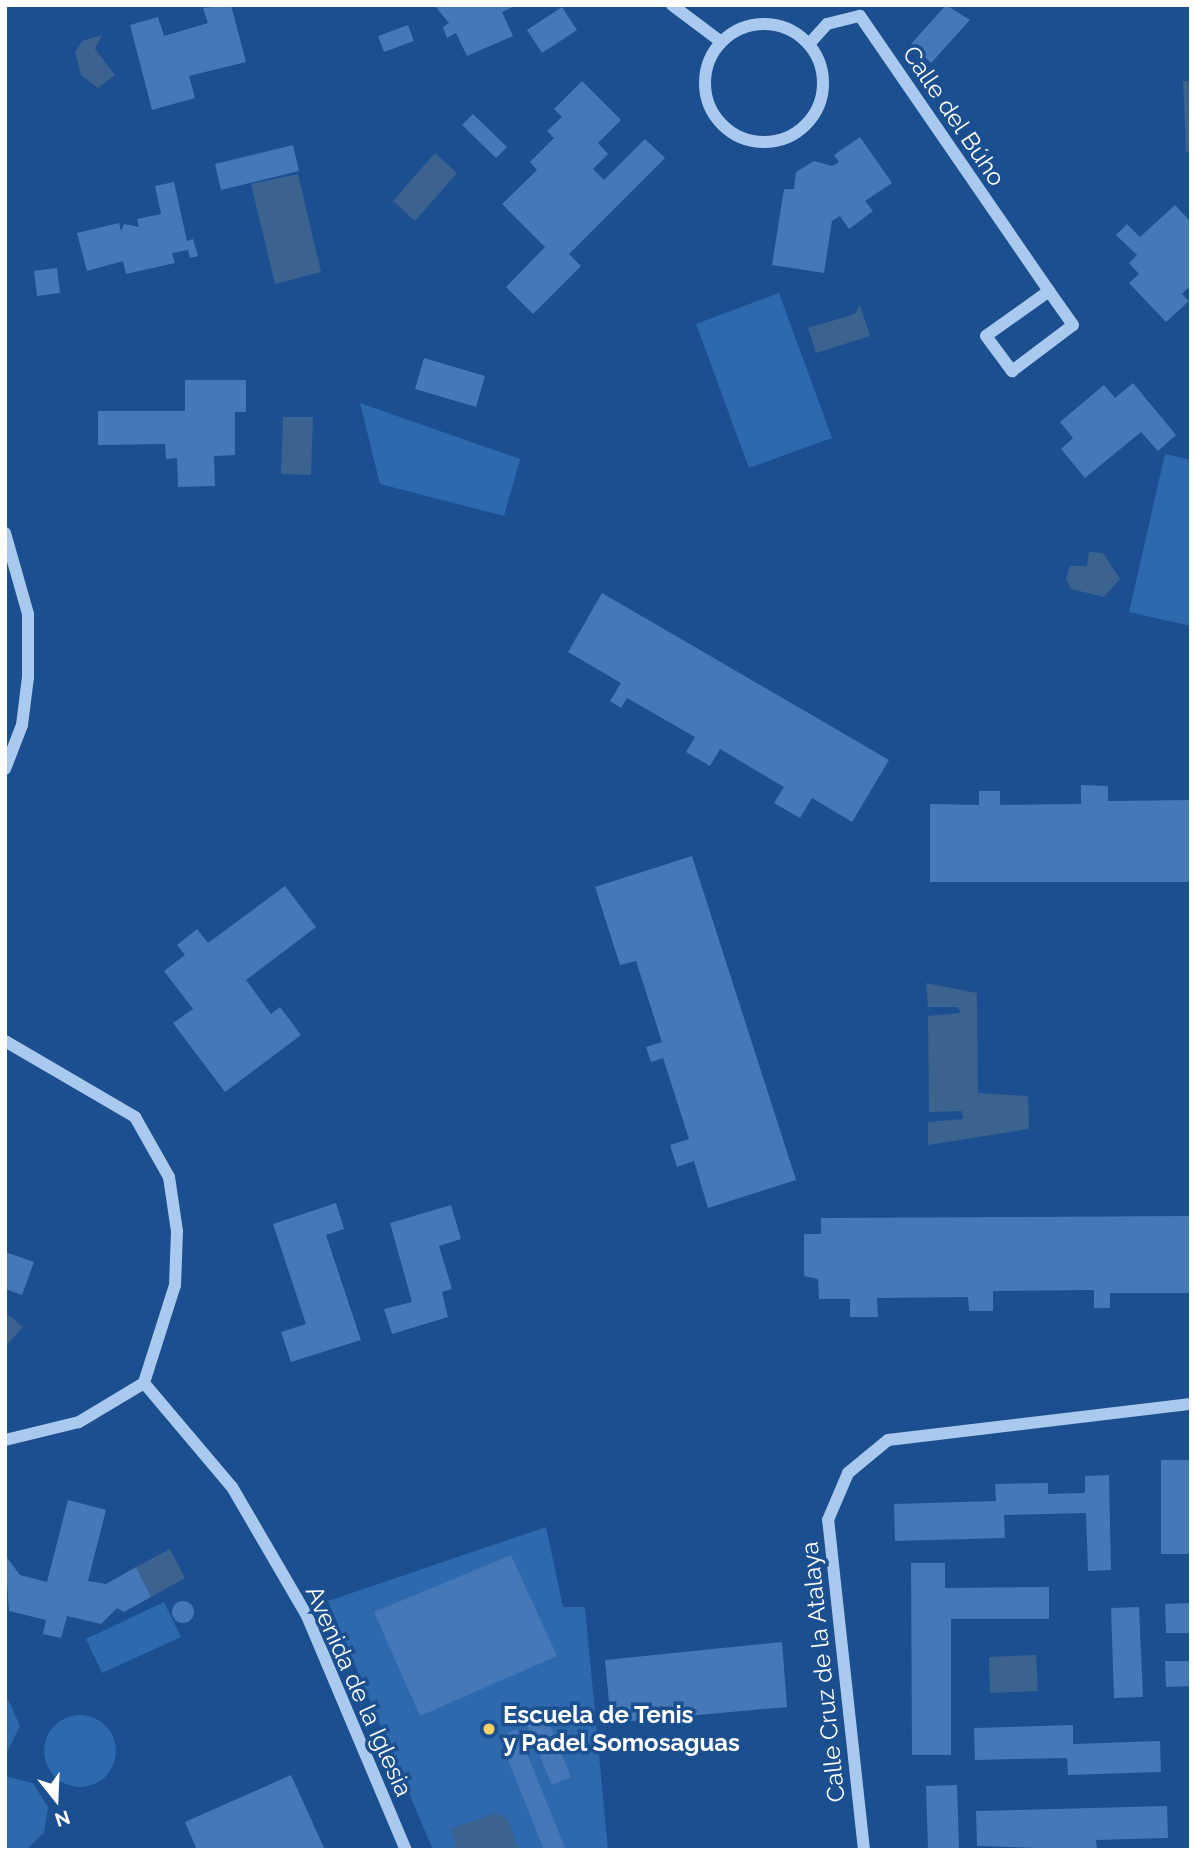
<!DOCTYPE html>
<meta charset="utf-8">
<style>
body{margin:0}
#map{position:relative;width:1196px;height:1855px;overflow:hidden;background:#1b4f8f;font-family:Raleway,sans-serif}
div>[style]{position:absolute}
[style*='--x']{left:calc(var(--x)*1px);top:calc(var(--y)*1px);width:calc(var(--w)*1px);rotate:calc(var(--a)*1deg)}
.green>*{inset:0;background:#2e69ad}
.round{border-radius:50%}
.water>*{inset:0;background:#3c6290}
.building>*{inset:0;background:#4478b7}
.minor>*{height:12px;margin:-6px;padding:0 6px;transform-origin:6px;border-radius:6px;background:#a9c9ee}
.minor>.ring{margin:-6px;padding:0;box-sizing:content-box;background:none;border:12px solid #a9c9ee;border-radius:50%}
.dots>*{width:19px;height:19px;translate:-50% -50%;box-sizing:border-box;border:4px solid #1b4f8f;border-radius:50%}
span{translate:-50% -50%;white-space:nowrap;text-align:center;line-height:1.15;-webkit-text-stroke:7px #1b4f8f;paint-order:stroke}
.street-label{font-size:24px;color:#fff}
.poi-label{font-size:24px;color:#fff;font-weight:700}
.left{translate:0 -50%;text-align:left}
.frame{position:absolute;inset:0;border:7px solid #fff;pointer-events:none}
.north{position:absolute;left:21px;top:1764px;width:70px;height:70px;-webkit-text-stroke:5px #1b4f8f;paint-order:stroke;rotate:162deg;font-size:19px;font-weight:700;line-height:28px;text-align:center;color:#fff}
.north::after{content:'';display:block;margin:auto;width:24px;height:32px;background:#fff;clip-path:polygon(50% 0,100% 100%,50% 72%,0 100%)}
</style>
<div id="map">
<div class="green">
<div style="clip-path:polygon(779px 293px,832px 438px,749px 468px,696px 324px)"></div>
<div style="clip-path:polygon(360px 403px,520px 459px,504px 516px,380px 484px)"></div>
<div style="clip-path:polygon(1165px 454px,1191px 460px,1191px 626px,1129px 612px)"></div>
<div style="clip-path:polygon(546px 1527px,563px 1607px,585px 1607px,608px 1850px,433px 1850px,328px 1601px)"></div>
<div style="clip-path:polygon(164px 1602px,181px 1637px,102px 1673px,86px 1639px)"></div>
<div style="clip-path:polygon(5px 1693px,20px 1726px,5px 1756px)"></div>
<div class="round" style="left:44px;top:1715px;width:72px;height:72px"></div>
<div style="clip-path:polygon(5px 1776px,33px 1783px,48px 1807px,44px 1833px,26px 1850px,5px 1850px)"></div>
</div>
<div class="water">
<div style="clip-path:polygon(102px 35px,95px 49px,115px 75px,98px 88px,81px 75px,75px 52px,82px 41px)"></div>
<div style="clip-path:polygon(1183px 81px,1191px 81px,1191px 152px,1186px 152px)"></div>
<div style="clip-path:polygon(435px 153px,457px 173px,415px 221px,393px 201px)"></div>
<div style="clip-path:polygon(298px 174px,321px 272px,275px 284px,251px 184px)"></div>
<div style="clip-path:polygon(860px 305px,870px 336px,816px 353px,808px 328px,855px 314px)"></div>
<div style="clip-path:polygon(283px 417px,313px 417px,311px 475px,281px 474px)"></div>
<div style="clip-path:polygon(1089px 552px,1103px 553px,1120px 579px,1104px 597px,1071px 589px,1066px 579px,1070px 566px,1087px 566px)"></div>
<div style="clip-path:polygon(926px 983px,977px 993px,978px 1093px,1028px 1096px,1029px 1129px,928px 1145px,928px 1122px,963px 1119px,962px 1111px,929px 1112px,928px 1016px,961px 1013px,958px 1007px,928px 1007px)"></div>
<div style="clip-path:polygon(5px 1312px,23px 1327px,5px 1347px)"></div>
<div style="clip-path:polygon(170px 1549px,185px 1578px,151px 1597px,136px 1567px)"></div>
<div style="clip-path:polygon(1036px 1655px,1038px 1691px,990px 1693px,989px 1657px)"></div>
<div style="clip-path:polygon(495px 1813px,508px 1819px,518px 1850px,457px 1850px,451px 1829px)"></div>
</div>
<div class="building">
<div style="clip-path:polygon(231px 5px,246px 62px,189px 76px,195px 98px,152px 110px,130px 25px,158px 17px,164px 36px,208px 23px,203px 8px)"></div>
<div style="clip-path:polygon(434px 5px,517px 5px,502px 12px,513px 36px,467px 56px,456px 33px,447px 38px,443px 27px,449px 23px)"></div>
<div style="clip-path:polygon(946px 5px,970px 20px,931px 63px,911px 44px)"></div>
<div style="clip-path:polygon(562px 7px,577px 30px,542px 53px,527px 30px)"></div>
<div style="clip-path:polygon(408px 25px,414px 41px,384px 52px,378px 36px)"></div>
<div style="clip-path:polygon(582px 81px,621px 120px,598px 143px,608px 154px,593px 169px,604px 180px,645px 139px,665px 158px,569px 254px,581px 266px,533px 314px,506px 287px,545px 247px,502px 204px,537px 170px,530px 162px,554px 138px,547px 131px,562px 117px,554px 109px)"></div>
<div style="clip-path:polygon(473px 114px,507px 147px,496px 158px,462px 125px)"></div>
<div style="clip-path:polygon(860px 137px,892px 183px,865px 201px,873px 211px,849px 229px,840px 216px,832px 221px,824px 273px,772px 265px,784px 189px,794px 189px,796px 172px,814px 161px,832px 166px,839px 162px,834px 155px)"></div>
<div style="clip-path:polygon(293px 145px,299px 171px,221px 190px,215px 164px)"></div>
<div style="clip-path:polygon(174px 182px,187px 241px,193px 239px,198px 256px,190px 258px,188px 250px,172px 253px,175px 263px,126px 274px,123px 261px,87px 271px,77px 233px,119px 223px,121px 231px,124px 224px,139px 227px,137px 219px,161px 214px,155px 186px)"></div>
<div style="clip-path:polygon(1175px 205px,1191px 222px,1191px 285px,1182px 294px,1189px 301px,1166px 322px,1129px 283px,1139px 274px,1129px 263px,1137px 255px,1116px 235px,1127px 224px,1140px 237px)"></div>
<div style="clip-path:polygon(57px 268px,60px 293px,37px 296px,34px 271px)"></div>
<div style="clip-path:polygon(424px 358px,485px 376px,476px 407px,415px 389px)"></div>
<div style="clip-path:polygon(185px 380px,246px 380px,246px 412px,235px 412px,235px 455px,214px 456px,215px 486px,178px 487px,177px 458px,166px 459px,165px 444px,98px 445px,98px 411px,185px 411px)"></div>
<div style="clip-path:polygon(1133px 383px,1176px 435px,1158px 451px,1141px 432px,1085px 478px,1061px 449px,1073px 438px,1060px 422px,1104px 385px,1115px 398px)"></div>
<div style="clip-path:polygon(602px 593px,889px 760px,852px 822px,812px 798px,800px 818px,774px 803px,784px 787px,720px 749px,710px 766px,686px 752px,695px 737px,627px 698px,621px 708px,610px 701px,621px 683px,568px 652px)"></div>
<div style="clip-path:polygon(1081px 785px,1108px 786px,1108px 801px,1191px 800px,1191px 882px,930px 882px,930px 804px,979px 805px,979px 791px,1000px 791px,1000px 805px,1081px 804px)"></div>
<div style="clip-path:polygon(692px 856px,796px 1180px,708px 1208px,694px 1161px,677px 1167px,670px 1145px,689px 1139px,663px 1058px,651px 1062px,646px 1047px,662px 1042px,636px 961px,620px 965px,595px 887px)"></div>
<div style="clip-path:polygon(285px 886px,316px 927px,246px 980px,271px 1014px,280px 1007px,301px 1035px,225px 1092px,173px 1023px,193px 1009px,164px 971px,185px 955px,177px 945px,197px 929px,208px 943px)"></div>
<div style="clip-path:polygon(336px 1203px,344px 1229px,326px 1235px,361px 1340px,291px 1362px,281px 1332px,306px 1324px,273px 1224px)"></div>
<div style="clip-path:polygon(451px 1205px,461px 1239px,439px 1246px,452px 1289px,442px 1292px,448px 1317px,392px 1334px,384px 1309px,412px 1302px,390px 1223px)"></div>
<div style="clip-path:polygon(1191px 1216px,1191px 1293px,1110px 1293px,1110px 1308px,1094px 1308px,1094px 1290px,993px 1291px,993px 1311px,969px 1311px,968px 1297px,877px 1298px,878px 1317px,850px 1317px,850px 1299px,819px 1299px,818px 1279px,804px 1276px,804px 1234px,821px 1234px,821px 1218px)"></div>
<div style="clip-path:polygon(5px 1252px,34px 1262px,22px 1295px,5px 1289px)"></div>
<div style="clip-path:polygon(1161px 1460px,1191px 1460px,1191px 1554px,1161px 1554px)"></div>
<div style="clip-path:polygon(1109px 1475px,1111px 1570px,1088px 1571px,1086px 1513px,1004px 1515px,1005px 1538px,895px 1541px,894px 1504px,996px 1501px,995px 1484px,1048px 1483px,1048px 1494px,1085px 1493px,1085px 1476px)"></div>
<div style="clip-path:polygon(68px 1500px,106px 1510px,88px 1581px,106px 1584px,136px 1567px,151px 1597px,124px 1612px,117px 1608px,101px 1624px,67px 1616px,61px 1638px,43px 1634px,46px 1620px,9px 1611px,5px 1555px,20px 1575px,47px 1582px)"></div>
<div style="clip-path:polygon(511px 1555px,557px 1656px,420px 1716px,374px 1612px)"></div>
<div style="clip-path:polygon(911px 1563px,945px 1563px,945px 1588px,1049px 1587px,1049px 1619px,951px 1619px,951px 1755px,912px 1755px)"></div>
<div class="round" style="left:172px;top:1601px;width:22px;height:22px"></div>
<div style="clip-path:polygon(1191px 1603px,1191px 1633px,1166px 1633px,1165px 1604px)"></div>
<div style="clip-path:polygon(1139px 1607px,1143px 1697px,1114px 1698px,1111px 1608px)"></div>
<div style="clip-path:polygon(782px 1642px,787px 1707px,611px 1723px,605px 1660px)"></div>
<div style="clip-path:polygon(1165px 1661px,1191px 1661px,1191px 1686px,1166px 1687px)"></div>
<div style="clip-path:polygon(546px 1715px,571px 1777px,552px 1785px,526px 1723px)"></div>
<div style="clip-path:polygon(1073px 1725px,1073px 1744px,1160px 1741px,1161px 1772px,1068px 1775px,1067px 1758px,975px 1760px,974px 1728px)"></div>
<div style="clip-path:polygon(517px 1729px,566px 1850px,544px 1850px,499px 1737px)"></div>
<div style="clip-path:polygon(291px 1775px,325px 1850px,197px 1850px,185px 1822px)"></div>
<div style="clip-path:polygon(957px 1785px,959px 1850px,928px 1850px,926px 1786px)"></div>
<div style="clip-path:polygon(1167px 1806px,1168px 1838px,1096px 1840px,1097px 1850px,977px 1846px,976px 1811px)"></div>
</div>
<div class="minor">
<div style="--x:672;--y:5;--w:60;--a:36.9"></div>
<div class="ring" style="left:705px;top:24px;width:106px;height:106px"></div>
<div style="--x:809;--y:44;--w:27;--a:-48"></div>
<div style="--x:827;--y:24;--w:34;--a:-14"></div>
<div style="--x:860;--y:16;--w:334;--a:55.5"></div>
<div style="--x:1049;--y:291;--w:77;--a:144.5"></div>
<div style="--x:986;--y:336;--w:44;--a:53.4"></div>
<div style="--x:1012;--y:371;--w:76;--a:-37"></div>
<div style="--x:1073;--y:325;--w:42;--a:-125.2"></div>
<div style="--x:5;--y:533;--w:84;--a:74.1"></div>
<div style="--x:28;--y:614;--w:63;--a:90"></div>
<div style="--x:28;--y:677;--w:48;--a:97.1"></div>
<div style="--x:22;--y:725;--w:47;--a:111.1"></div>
<div style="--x:5;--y:1041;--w:151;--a:30.3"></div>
<div style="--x:135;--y:1117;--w:69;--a:60.5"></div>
<div style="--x:169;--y:1177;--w:55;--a:81.6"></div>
<div style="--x:177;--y:1231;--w:54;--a:92.1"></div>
<div style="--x:175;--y:1285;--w:103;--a:107.6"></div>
<div style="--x:144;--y:1383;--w:76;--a:149"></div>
<div style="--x:79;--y:1422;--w:76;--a:166.3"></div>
<div style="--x:144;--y:1383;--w:136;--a:49.8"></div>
<div style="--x:232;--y:1487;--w:149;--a:59.8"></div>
<div style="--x:307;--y:1616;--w:254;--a:67.1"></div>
<div style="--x:864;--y:1850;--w:332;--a:-96.2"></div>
<div style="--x:828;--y:1520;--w:51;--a:-66.9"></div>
<div style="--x:848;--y:1473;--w:52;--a:-39.5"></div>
<div style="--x:888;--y:1440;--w:305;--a:-6.8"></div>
</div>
<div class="dots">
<div style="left:489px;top:1729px;background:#ffd166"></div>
</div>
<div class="street-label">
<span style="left:954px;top:116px;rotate:56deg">Calle del Búho</span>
<span style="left:823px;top:1672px;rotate:-96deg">Calle Cruz de la Atalaya</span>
<span style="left:359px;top:1691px;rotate:66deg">Avenida de la Iglesia</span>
</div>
<div class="poi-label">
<span class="left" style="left:503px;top:1729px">Escuela de Tenis<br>y Padel Somosaguas</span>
</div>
<div class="frame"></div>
<div class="north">N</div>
</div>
